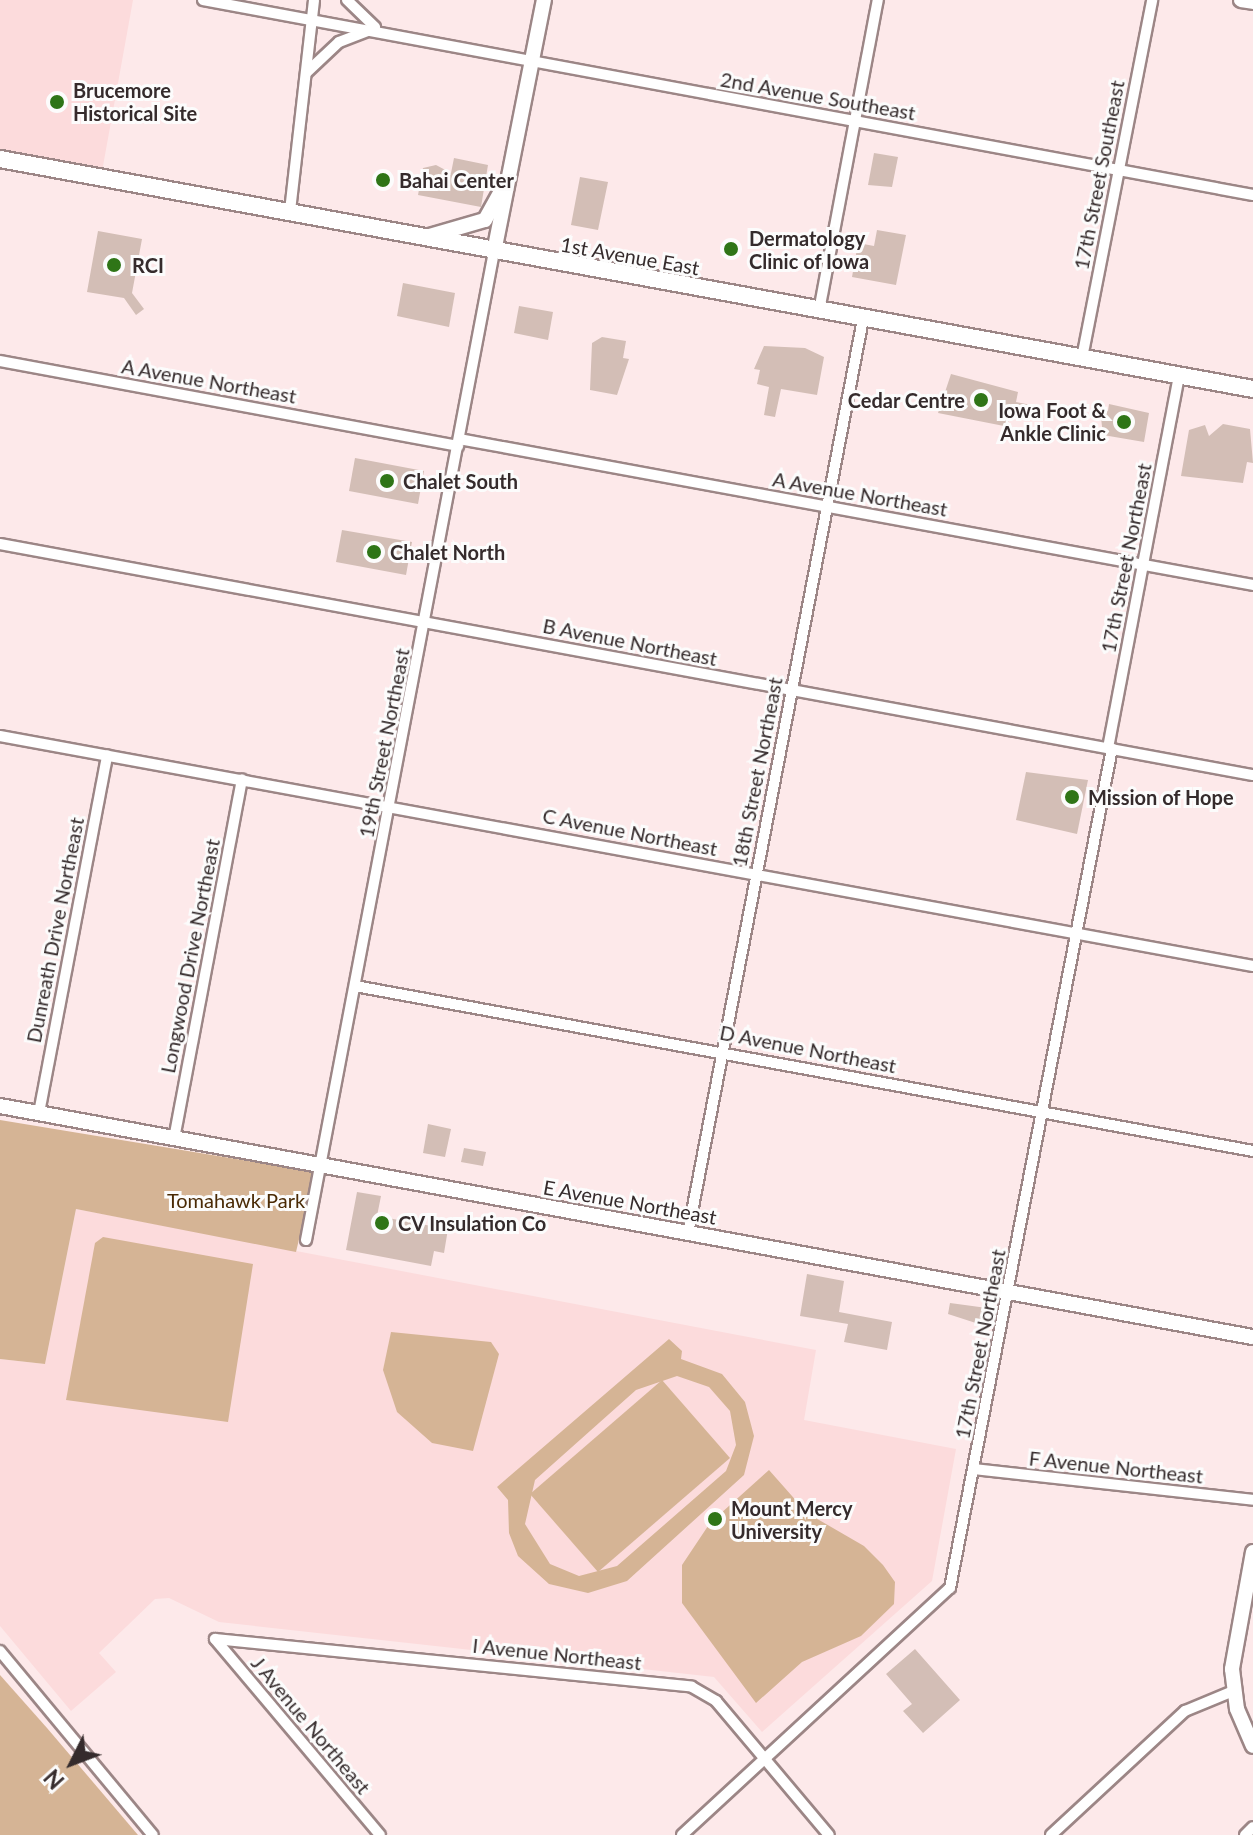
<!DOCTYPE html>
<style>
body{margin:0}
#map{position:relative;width:1253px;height:1835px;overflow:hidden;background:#fde9ea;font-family:Lato,sans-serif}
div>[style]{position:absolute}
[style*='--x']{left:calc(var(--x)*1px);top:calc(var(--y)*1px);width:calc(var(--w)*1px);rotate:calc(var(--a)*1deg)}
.built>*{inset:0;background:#fcdbdc}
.green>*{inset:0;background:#d5b495}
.building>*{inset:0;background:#d3beb6}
.roads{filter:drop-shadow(2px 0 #9c8686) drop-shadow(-2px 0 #9c8686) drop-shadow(0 2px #9c8686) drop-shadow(0 -2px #9c8686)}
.street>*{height:10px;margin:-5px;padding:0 5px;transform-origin:5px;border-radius:5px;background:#fff}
.secondary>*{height:14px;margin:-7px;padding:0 7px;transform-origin:7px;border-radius:7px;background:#fff}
.primary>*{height:16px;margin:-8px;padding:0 8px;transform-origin:8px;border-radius:8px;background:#fff}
.dots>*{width:22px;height:22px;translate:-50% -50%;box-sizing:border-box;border:4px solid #fcfcfc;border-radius:50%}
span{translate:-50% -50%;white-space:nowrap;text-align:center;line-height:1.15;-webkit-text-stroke:6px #fcfcfc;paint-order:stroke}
.poi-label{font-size:20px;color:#352b2c;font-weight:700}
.left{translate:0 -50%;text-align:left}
.right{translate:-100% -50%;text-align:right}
.street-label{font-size:20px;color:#352b2c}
.park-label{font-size:20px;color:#4a2a05}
.north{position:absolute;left:32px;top:1723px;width:80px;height:80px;-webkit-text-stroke:6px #fcfcfc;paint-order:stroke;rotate:228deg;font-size:22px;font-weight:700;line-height:32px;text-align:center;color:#352b2c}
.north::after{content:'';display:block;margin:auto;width:28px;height:36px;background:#352b2c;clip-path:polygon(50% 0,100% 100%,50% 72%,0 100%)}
</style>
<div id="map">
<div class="built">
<div style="clip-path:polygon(0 0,133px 0,101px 177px,0 159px)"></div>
<div style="clip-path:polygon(76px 1209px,816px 1350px,804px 1420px,956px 1449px,932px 1581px,762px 1732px,714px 1677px,219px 1622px,169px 1598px,155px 1599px,99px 1653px,116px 1672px,71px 1711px,0 1626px,0 1359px,45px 1364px)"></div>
</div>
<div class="green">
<div style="clip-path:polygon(0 1120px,315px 1172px,296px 1252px,76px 1209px,45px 1364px,0 1359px)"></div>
<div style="clip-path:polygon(103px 1237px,253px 1264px,228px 1422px,66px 1400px,95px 1243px)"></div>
<div style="clip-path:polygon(391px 1332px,491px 1342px,499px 1354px,473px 1451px,432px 1443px,397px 1412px,383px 1370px)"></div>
<div style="clip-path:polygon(evenodd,669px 1339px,682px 1351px,681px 1359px,722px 1374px,745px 1402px,754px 1436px,744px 1475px,627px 1581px,588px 1593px,549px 1584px,518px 1556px,509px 1533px,508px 1500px,497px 1487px,669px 1339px,677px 1376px,709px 1387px,730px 1411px,736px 1445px,726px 1471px,617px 1566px,579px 1576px,550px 1564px,525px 1524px,535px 1480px,636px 1390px,677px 1376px)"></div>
<div style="clip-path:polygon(662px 1380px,730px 1458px,598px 1572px,530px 1494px)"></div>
<div style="clip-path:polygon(769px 1470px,807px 1513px,864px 1546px,883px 1565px,895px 1582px,894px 1604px,861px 1636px,802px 1662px,756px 1703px,682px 1603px,682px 1565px,710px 1523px)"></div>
<div style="clip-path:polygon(0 1675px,47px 1728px,138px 1835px,0 1835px)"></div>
</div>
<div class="building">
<div style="clip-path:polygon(874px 153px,898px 157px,892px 187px,868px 185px)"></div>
<div style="clip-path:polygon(454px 158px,488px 165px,481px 207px,418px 195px,423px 168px,436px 165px,451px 173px)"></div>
<div style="clip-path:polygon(580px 177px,608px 182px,598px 230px,571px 225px)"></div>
<div style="clip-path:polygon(877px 230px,906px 235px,896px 285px,852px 277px,858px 243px,874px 246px)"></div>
<div style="clip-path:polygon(98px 231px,142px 239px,132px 293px,144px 309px,136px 315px,124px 298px,87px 292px)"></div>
<div style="clip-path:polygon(403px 283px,455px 293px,449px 327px,397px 316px)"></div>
<div style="clip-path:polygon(519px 306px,553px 312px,548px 340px,514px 333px)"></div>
<div style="clip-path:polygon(602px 337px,626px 341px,623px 358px,629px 359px,617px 395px,590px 390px,592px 343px)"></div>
<div style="clip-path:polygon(764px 346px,805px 348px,824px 357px,817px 395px,781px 389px,775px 417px,764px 415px,769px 387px,757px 384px,760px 370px,754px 369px)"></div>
<div style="clip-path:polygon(951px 374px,1018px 392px,1016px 402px,1031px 405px,1028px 420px,1013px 417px,1004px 426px,938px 413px)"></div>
<div style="clip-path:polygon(1109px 404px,1149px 413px,1144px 442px,1103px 435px,1100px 409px,1108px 411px)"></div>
<div style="clip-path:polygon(1223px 424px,1250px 429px,1253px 463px,1247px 462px,1243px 483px,1181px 476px,1189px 430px,1205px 425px,1209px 436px)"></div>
<div style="clip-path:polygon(355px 458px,424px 471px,418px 504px,349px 491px)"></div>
<div style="clip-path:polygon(342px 530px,412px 542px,406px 575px,336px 562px)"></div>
<div style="clip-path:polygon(1026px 772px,1088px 780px,1077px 834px,1016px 820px)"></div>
<div style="clip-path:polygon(428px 1124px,451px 1129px,445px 1157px,423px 1153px)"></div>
<div style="clip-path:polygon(464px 1148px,486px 1152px,483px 1166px,461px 1162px)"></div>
<div style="clip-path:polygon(357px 1192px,381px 1196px,377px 1216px,448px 1229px,444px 1253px,434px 1251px,431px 1266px,346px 1250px)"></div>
<div style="clip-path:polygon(807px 1274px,844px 1281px,839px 1312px,892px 1322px,887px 1350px,844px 1342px,848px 1324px,800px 1316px)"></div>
<div style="clip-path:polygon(950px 1303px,987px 1308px,982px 1325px,948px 1314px)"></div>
<div style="clip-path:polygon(915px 1649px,960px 1700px,923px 1733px,903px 1711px,912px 1704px,886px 1674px)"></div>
</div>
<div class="roads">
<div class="street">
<div style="--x:203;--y:0;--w:1068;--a:10.52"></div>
<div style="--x:347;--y:0;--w:39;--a:44"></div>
<div style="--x:306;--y:73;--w:45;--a:-43.2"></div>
<div style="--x:339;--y:42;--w:34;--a:-21"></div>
<div style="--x:290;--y:211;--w:212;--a:-83.5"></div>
<div style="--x:819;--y:311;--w:317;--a:-79.3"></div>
<div style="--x:1082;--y:358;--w:365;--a:-78.9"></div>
<div style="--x:0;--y:361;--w:466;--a:10.5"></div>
<div style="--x:459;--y:439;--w:807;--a:10.42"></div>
<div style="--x:0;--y:544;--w:1274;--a:10.45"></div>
<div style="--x:0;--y:736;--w:1274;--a:10.4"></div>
<div style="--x:1108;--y:748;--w:379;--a:-79.2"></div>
<div style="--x:355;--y:986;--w:913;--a:10.41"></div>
<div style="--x:39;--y:1113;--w:364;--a:-79.2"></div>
<div style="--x:174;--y:1139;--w:366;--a:-79.3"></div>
<div style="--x:688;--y:1233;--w:931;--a:-79.16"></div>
<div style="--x:306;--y:1240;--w:1006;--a:-79.23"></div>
<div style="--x:974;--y:1469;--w:281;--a:6.3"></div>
<div style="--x:215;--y:1639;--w:479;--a:5.7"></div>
<div style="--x:692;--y:1687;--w:28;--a:30"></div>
<div style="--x:716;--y:1701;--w:175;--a:49.9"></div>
<div style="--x:215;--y:1639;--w:256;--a:49.9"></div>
<div style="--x:0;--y:1651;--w:239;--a:50.3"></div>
<div style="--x:682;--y:1835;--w:364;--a:-42.7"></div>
<div style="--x:950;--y:1588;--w:855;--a:-79.08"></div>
<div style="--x:1051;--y:1835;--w:183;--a:-42.8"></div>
<div style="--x:1185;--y:1711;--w:52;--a:-22.6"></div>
<div style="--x:1245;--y:1835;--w:11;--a:-45"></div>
</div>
<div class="secondary">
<div style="--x:1241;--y:0;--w:12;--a:9"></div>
<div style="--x:426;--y:237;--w:61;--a:-16.1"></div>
<div style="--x:485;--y:220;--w:33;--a:-61"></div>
<div style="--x:494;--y:252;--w:257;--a:-78.8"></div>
<div style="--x:0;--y:1106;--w:1274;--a:10.45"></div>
<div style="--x:1253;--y:1552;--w:119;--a:100.2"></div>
<div style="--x:1232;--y:1669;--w:40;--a:82.9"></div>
<div style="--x:1237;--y:1709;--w:40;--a:66.6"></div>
</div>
<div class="primary">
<div style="--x:0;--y:159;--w:1274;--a:10.4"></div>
</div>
</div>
<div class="dots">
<div style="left:57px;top:102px;background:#2f7517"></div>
<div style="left:383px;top:180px;background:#2f7517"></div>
<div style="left:731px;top:249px;background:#2f7517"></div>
<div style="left:114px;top:265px;background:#2f7517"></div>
<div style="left:981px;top:400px;background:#2f7517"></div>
<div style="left:1124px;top:422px;background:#2f7517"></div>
<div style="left:387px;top:481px;background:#2f7517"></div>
<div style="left:374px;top:552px;background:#2f7517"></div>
<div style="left:1072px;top:797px;background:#2f7517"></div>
<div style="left:382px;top:1223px;background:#2f7517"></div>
<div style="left:715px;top:1519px;background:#2f7517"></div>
</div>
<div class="poi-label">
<span class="left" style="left:73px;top:102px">Brucemore<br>Historical Site</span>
<span class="left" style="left:399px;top:180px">Bahai Center</span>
<span class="left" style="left:749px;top:250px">Dermatology<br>Clinic of Iowa</span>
<span class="left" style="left:132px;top:265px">RCI</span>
<span class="right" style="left:965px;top:400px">Cedar Centre</span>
<span class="right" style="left:1106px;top:422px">Iowa Foot &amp;<br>Ankle Clinic</span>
<span class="left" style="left:403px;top:481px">Chalet South</span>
<span class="left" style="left:390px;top:552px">Chalet North</span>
<span class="left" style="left:1088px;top:797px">Mission of Hope</span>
<span class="left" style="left:398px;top:1223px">CV Insulation Co</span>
<span class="left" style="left:731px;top:1520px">Mount Mercy<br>University</span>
</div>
<div class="street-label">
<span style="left:818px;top:96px;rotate:10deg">2nd Avenue Southeast</span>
<span style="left:1099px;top:175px;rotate:-79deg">17th Street Southeast</span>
<span style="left:630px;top:256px;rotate:10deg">1st Avenue East</span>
<span style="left:209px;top:381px;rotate:10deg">A Avenue Northeast</span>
<span style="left:860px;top:494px;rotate:10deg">A Avenue Northeast</span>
<span style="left:1126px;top:558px;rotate:-79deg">17th Street Northeast</span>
<span style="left:630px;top:642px;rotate:11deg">B Avenue Northeast</span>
<span style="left:384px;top:743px;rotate:-79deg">19th Street Northeast</span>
<span style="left:757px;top:772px;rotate:-79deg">18th Street Northeast</span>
<span style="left:630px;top:832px;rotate:11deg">C Avenue Northeast</span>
<span style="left:55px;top:930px;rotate:-79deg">Dunreath Drive Northeast</span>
<span style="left:190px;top:956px;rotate:-79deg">Longwood Drive Northeast</span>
<span style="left:808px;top:1049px;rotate:11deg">D Avenue Northeast</span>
<span style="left:630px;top:1202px;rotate:10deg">E Avenue Northeast</span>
<span style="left:980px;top:1344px;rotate:-79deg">17th Street Northeast</span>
<span style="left:1116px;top:1467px;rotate:6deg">F Avenue Northeast</span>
<span style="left:557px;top:1654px;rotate:6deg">I Avenue Northeast</span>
<span style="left:311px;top:1725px;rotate:50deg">J Avenue Northeast</span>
</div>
<div class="park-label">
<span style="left:236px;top:1200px">Tomahawk Park</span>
</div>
<div class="north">N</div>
</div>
